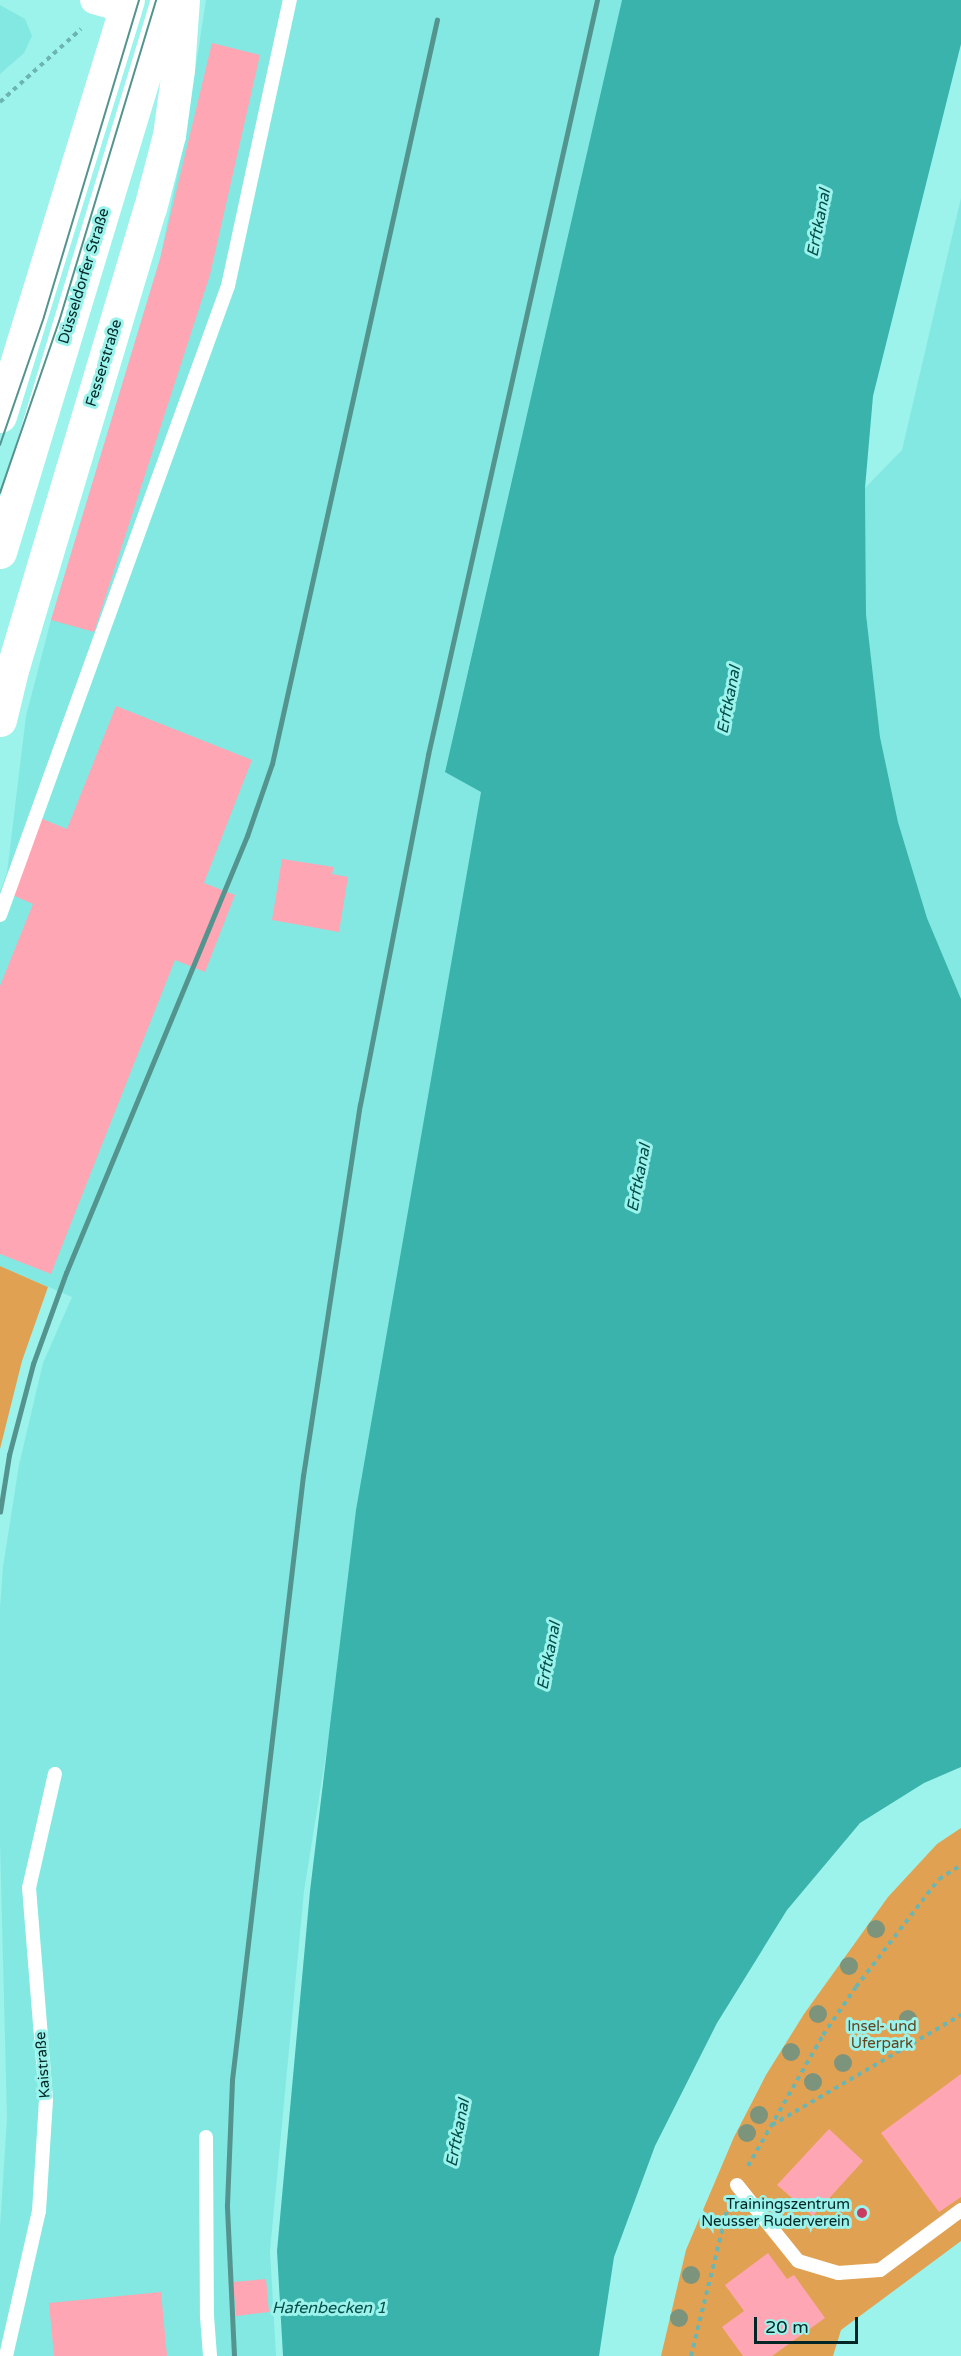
<!DOCTYPE html>
<meta charset="utf-8">
<style>
body{margin:0}
#map{position:relative;width:961px;height:2356px;overflow:hidden;background:#9bf3ec;font-family:"Varela Round",sans-serif}
div>[style]{position:absolute}
[style*='--x']{left:calc(var(--x)*1px);top:calc(var(--y)*1px);width:calc(var(--w)*1px);rotate:calc(var(--a)*1deg)}
.built>*{inset:0;background:#83e8e1}
.green>*{inset:0;background:#e1a153}
.water>*{inset:0;background:#39b3ac}
.building>*{inset:0;background:#fea6b4}
.path>*{height:4px;margin-top:-2px;transform-origin:0;background:repeating-linear-gradient(90deg,#6cb5b0 0 4.5px,transparent 0 9px)}
.lane>*{height:14px;margin:-7px;padding:0 7px;transform-origin:7px;border-radius:7px;background:#fff}
.street>*{height:28px;margin:-14px;padding:0 14px;transform-origin:14px;border-radius:14px;background:#fff}
.secondary>*{height:33px;margin:-16.5px;padding:0 16.5px;transform-origin:16.5px;border-radius:16.5px;background:#fff}
.primary>*{height:33px;margin:-16.5px;padding:0 16.5px;transform-origin:16.5px;border-radius:16.5px;background:#fff}
.tram>*{height:1.5px;margin:-0.75px;padding:0 0.75px;transform-origin:0.75px;border-radius:0.75px;background:#53948f}
.rail>*{height:4.5px;margin:-2.25px;padding:0 2.25px;transform-origin:2.25px;border-radius:2.25px;background:#53948f}
.trees>*{width:18px;height:18px;margin:-9px;border-radius:50%;background:#7c937c}
.dots>*{width:16px;height:16px;translate:-50% -50%;box-sizing:border-box;border:3px solid #9bf3ec;border-radius:50%}
span{translate:-50% -50%;white-space:nowrap;text-align:center;line-height:1.15;-webkit-text-stroke:6px #9bf3ec;paint-order:stroke}
.street-label{font-size:15px;color:#002725}
.park-label{font-size:15px;color:#624521}
.poi-label{font-size:15px;color:#002725}
.right{translate:-100% -50%;text-align:right}
.water-label{font-size:16px;color:#034e4a;font-style:italic}
.scale{position:absolute;left:754px;top:2317px;width:104px;height:27px;box-sizing:border-box;border:3px solid #002725;border-top:0;padding-left:8px;font-size:18px;line-height:21px;white-space:nowrap;color:#002725;-webkit-text-stroke:4px #9bf3ec;paint-order:stroke}
</style>
<div id="map">
<div class="built">
<div style="clip-path:polygon(206px 0,622px 0,445px 771px,481px 792px,304px 1891px,270px 2251px,276px 2356px,0 2356px,0 2227px,7px 2118px,0 1841px,0 1608px,3px 1567px,19px 1465px,43px 1363px,72px 1297px,0 1266px,0 891px,7px 873px,26px 716px,51px 620px,160px 259px,185px 137px)"></div>
<div style="clip-path:polygon(0 5px,25px 19px,32px 36px,24px 53px,0 74px)"></div>
<div style="clip-path:polygon(961px 198px,961px 999px,927px 918px,898px 822px,880px 737px,866px 614px,865px 488px,902px 450px)"></div>
</div>
<div class="green">
<div style="clip-path:polygon(0 1266px,48px 1287px,22px 1361px,0 1449px)"></div>
<div style="clip-path:polygon(961px 1828px,961px 2241px,841px 2330px,833px 2356px,661px 2356px,686px 2250px,734px 2137px,766px 2075px,804px 2014px,888px 1897px,937px 1844px)"></div>
</div>
<div class="water">
<div style="clip-path:polygon(622px 0,961px 0,961px 44px,873px 396px,865px 488px,866px 614px,880px 737px,898px 822px,927px 918px,961px 999px,961px 1767px,924px 1783px,860px 1823px,787px 1910px,717px 2023px,655px 2146px,614px 2257px,599px 2356px,283px 2356px,277px 2251px,310px 1891px,356px 1510px,481px 792px,445px 772px)"></div>
</div>
<div class="building">
<div style="clip-path:polygon(212px 43px,260px 55px,210px 275px,94px 632px,51px 620px,160px 259px)"></div>
<div style="clip-path:polygon(116px 706px,252px 760px,204px 883px,235px 895px,205px 972px,175px 960px,51px 1274px,0 1254px,0 986px,33px 904px,10px 894px,40px 818px,67px 829px)"></div>
<div style="clip-path:polygon(282px 859px,334px 867px,332px 874px,348px 877px,339px 932px,272px 920px)"></div>
<div style="clip-path:polygon(961px 2074px,961px 2197px,939px 2212px,881px 2133px)"></div>
<div style="clip-path:polygon(829px 2129px,863px 2161px,813px 2216px,777px 2185px)"></div>
<div style="clip-path:polygon(768px 2253px,787px 2279px,794px 2275px,825px 2318px,772px 2356px,743px 2356px,722px 2327px,744px 2311px,725px 2285px)"></div>
<div style="clip-path:polygon(266px 2279px,269px 2312px,236px 2316px,233px 2282px)"></div>
<div style="clip-path:polygon(161px 2292px,167px 2356px,54px 2356px,49px 2303px)"></div>
</div>
<div class="path">
<div style="--x:0;--y:102;--w:109;--a:-42"></div>
<div style="--x:772;--y:2125;--w:219;--a:-30.2"></div>
<div style="--x:748;--y:2166;--w:151;--a:-60.2"></div>
<div style="--x:823;--y:2035;--w:58;--a:-55.5"></div>
<div style="--x:856;--y:1987;--w:136;--a:-52.5"></div>
<div style="--x:939;--y:1879;--w:26;--a:-32"></div>
<div style="--x:691;--y:2356;--w:150;--a:-76.1"></div>
</div>
<div class="lane">
<div style="--x:0;--y:915;--w:669;--a:-70.08"></div>
<div style="--x:228;--y:286;--w:293;--a:-77.8"></div>
<div style="--x:206;--y:2137;--w:179;--a:89.7"></div>
<div style="--x:207;--y:2316;--w:40;--a:85.7"></div>
<div style="--x:737;--y:2185;--w:97;--a:51.2"></div>
<div style="--x:798;--y:2261;--w:42;--a:16.7"></div>
<div style="--x:838;--y:2273;--w:42;--a:-4.1"></div>
<div style="--x:880;--y:2270;--w:101;--a:-36.5"></div>
<div style="--x:6;--y:2356;--w:149;--a:-77.2"></div>
<div style="--x:39;--y:2211;--w:112;--a:-86.4"></div>
<div style="--x:46;--y:2099;--w:212;--a:-94.6"></div>
<div style="--x:29;--y:1888;--w:117;--a:-77.2"></div>
</div>
<div class="street">
<div style="--x:94;--y:0;--w:32;--a:16"></div>
</div>
<div class="secondary">
<div style="--x:0;--y:416;--w:426;--a:-72.9"></div>
<div style="--x:0;--y:552;--w:577;--a:-73.17"></div>
</div>
<div class="primary">
<div style="--x:125;--y:9;--w:9;--a:-72"></div>
<div style="--x:0;--y:720;--w:51;--a:-76.5"></div>
<div style="--x:12;--y:670;--w:482;--a:-73.4"></div>
<div style="--x:150;--y:208;--w:75;--a:-75.4"></div>
<div style="--x:169;--y:135;--w:67;--a:-82.2"></div>
<div style="--x:178;--y:69;--w:69;--a:-85.9"></div>
</div>
<div class="tram">
<div style="--x:0;--y:445;--w:135;--a:-71"></div>
<div style="--x:44;--y:317;--w:331;--a:-73.3"></div>
<div style="--x:0;--y:493;--w:181;--a:-71"></div>
<div style="--x:59;--y:322;--w:336;--a:-73.2"></div>
</div>
<div class="rail">
<div style="--x:0;--y:1512;--w:58;--a:-81"></div>
<div style="--x:9;--y:1455;--w:94;--a:-75.2"></div>
<div style="--x:33;--y:1364;--w:97;--a:-70.1"></div>
<div style="--x:66;--y:1273;--w:473;--a:-67.5"></div>
<div style="--x:247;--y:836;--w:76;--a:-70.9"></div>
<div style="--x:272;--y:764;--w:762;--a:-77.5"></div>
<div style="--x:234;--y:2356;--w:151;--a:-92.7"></div>
<div style="--x:227;--y:2205;--w:125;--a:-87.7"></div>
<div style="--x:232;--y:2080;--w:608;--a:-83.3"></div>
<div style="--x:303;--y:1476;--w:375;--a:-81.3"></div>
<div style="--x:360;--y:1105;--w:357;--a:-79"></div>
<div style="--x:428;--y:755;--w:774;--a:-77.38"></div>
</div>
<div class="trees">
<div style="left:876px;top:1929px"></div>
<div style="left:849px;top:1966px"></div>
<div style="left:818px;top:2014px"></div>
<div style="left:908px;top:2019px"></div>
<div style="left:791px;top:2052px"></div>
<div style="left:843px;top:2063px"></div>
<div style="left:813px;top:2082px"></div>
<div style="left:759px;top:2115px"></div>
<div style="left:747px;top:2133px"></div>
<div style="left:691px;top:2275px"></div>
<div style="left:679px;top:2318px"></div>
</div>
<div class="dots">
<div style="left:862px;top:2213px;background:#ca3b60"></div>
</div>
<div class="street-label">
<span style="left:84px;top:276px;rotate:-73deg">Düsseldorfer Straße</span>
<span style="left:104px;top:363px;rotate:-73deg">Fesserstraße</span>
<span style="left:43px;top:2065px;rotate:-94deg">Kaistraße</span>
</div>
<div class="park-label">
<span style="left:882px;top:2035px">Insel- und<br>Uferpark</span>
</div>
<div class="poi-label">
<span class="right" style="left:850px;top:2213px">Trainingszentrum<br>Neusser Ruderverein</span>
</div>
<div class="water-label">
<span style="left:819px;top:223px;rotate:-79deg">Erftkanal</span>
<span style="left:729px;top:700px;rotate:-79deg">Erftkanal</span>
<span style="left:639px;top:1178px;rotate:-79deg">Erftkanal</span>
<span style="left:549px;top:1656px;rotate:-79deg">Erftkanal</span>
<span style="left:458px;top:2133px;rotate:-79deg">Erftkanal</span>
<span style="left:329px;top:2308px">Hafenbecken 1</span>
</div>
<div class="scale">20 m</div>
</div>
